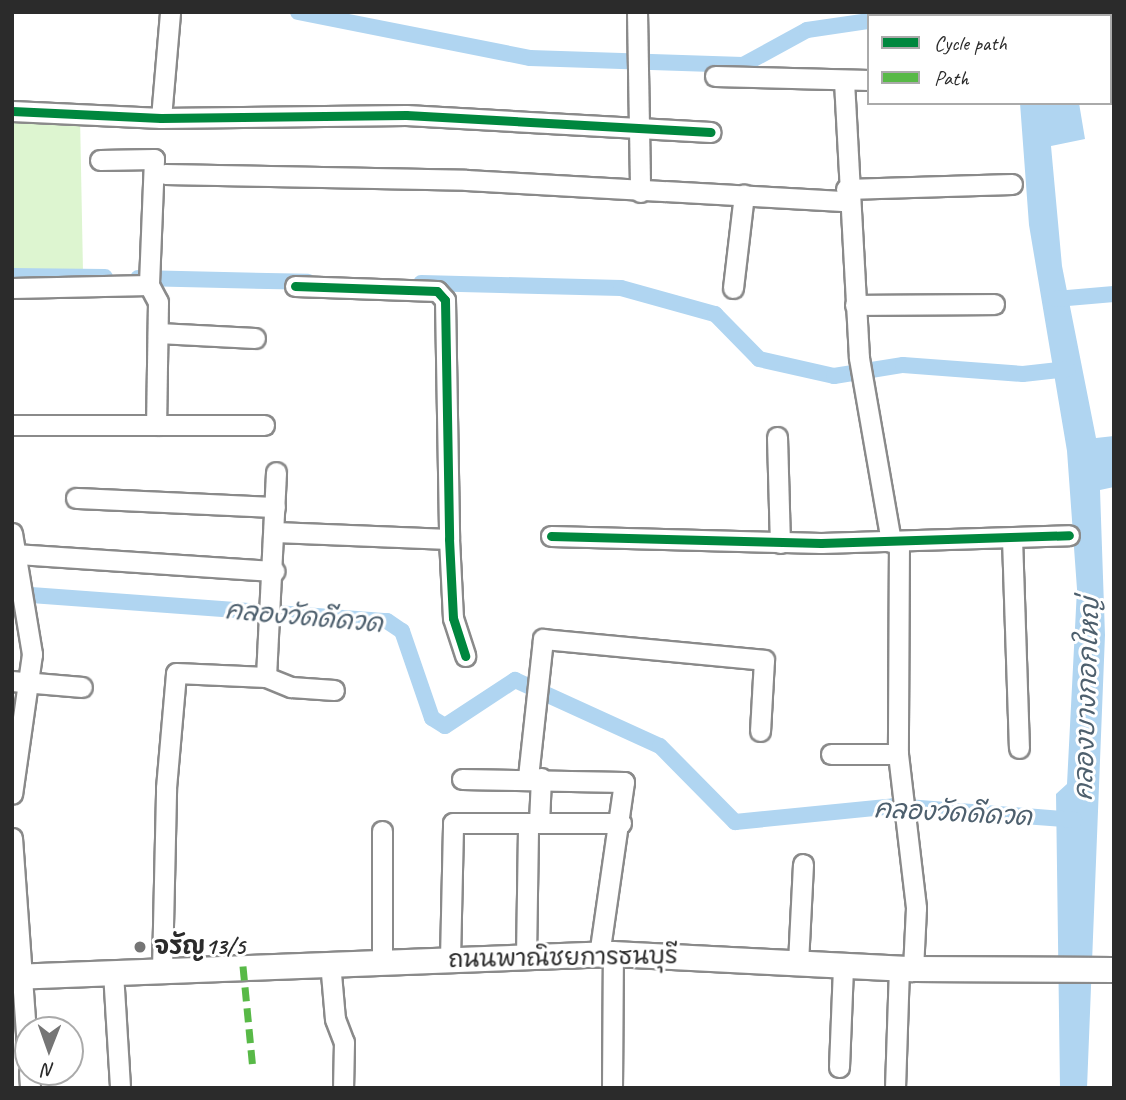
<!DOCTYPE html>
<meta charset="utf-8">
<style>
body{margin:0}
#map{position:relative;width:1126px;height:1100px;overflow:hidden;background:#fff;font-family:Caveat,"Playpen Sans Thai",sans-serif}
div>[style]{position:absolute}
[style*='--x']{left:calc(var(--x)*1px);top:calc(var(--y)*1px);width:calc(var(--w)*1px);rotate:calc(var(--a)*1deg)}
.green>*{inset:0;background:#ddf5d0}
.water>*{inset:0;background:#b0d5f1}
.canal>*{height:16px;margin:-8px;padding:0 8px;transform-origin:8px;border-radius:8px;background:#b0d5f1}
.roads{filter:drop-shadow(2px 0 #8a8a8a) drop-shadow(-2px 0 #8a8a8a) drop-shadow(0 2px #8a8a8a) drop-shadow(0 -2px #8a8a8a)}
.minor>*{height:19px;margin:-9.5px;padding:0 9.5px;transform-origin:9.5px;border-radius:9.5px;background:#fff}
.major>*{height:24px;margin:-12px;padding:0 12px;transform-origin:12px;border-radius:12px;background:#fff}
.quiet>*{height:7px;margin-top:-3.5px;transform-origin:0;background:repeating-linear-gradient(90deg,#58b947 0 14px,transparent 0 21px)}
.cycleway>*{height:9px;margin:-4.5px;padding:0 4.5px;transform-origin:4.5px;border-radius:4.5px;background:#00873e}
.dots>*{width:19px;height:19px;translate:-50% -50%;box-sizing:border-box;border:4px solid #fff;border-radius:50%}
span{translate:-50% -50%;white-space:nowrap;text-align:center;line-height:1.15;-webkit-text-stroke:6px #fff;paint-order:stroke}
.poi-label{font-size:24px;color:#2b2b2b;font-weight:700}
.left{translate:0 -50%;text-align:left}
.street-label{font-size:24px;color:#2b2b2b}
.water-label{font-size:26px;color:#4e606e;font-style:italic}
.frame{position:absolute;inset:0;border:14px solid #2b2b2b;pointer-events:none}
.legend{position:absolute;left:867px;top:14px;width:245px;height:91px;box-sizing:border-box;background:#fff;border:2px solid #aaa;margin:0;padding:9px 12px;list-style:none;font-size:21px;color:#2b2b2b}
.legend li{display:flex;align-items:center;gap:14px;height:35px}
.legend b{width:35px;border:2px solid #aaa}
.north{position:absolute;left:14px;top:1016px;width:70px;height:70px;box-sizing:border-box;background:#fff;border:2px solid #aaa;border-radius:50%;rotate:181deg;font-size:19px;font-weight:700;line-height:28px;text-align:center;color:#2b2b2b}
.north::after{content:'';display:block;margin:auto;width:24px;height:32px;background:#757575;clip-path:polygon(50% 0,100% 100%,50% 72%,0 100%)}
</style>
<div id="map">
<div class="green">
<div style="clip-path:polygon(12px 112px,80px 116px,83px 272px,12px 271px)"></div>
</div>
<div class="water">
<div style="clip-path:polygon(1020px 103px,1079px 103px,1085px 139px,1051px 146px,1062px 266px,1096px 438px,1114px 436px,1114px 487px,1100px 490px,1105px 635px,1087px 1088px,1060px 1088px,1056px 794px,1067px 784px,1077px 589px,1067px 451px,1029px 225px)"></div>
</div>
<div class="canal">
<div style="--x:298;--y:12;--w:237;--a:11.2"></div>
<div style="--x:530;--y:58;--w:213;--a:1.9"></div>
<div style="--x:743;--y:65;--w:73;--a:-28.7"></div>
<div style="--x:807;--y:30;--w:63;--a:-8.3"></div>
<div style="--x:12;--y:276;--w:93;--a:0.6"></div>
<div style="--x:138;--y:278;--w:170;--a:1.3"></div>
<div style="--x:421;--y:283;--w:200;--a:1.4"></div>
<div style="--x:621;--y:288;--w:98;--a:15.5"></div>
<div style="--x:715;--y:314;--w:63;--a:45.6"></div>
<div style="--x:759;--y:359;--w:77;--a:12.8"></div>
<div style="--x:834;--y:376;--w:70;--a:-9.1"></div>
<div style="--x:903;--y:365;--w:120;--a:4.3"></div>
<div style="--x:1023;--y:374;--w:45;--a:-6.3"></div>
<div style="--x:1056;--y:299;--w:58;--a:-4.9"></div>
<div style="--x:31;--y:595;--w:357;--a:4.2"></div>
<div style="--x:387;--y:621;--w:18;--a:34"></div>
<div style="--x:402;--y:631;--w:92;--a:71"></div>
<div style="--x:432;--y:718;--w:15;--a:32"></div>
<div style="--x:445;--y:726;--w:84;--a:-33.3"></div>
<div style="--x:515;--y:680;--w:159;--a:24.5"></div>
<div style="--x:660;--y:746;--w:107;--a:45.4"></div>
<div style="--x:735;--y:822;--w:160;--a:-5.7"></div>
<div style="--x:894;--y:806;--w:181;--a:4.4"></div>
</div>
<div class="roads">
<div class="minor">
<div style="--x:637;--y:12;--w:180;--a:89"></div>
<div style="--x:715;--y:76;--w:154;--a:1.5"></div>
<div style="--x:844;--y:81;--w:277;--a:86.9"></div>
<div style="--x:859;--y:358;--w:187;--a:80.1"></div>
<div style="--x:12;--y:111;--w:149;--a:2.7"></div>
<div style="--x:161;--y:118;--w:245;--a:-0.7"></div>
<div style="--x:406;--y:115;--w:305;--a:3.2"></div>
<div style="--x:161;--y:118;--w:106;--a:-85.1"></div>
<div style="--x:100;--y:160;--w:54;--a:-1.1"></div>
<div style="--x:154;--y:159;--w:126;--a:92.3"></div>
<div style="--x:165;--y:174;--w:301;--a:1.1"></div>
<div style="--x:466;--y:180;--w:381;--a:3.2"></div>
<div style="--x:846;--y:189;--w:166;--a:-1.7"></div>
<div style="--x:295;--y:286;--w:142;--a:2"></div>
<div style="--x:437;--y:291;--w:12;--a:48"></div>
<div style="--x:445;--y:300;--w:239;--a:89"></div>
<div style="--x:449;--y:539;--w:79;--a:87.1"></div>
<div style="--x:453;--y:618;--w:40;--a:72"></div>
<div style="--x:12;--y:288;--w:137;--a:-1.3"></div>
<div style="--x:149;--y:285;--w:19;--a:62"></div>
<div style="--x:158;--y:302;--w:123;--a:90.9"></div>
<div style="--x:733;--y:288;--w:94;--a:-83.3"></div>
<div style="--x:855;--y:305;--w:139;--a:-0.4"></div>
<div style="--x:158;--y:333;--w:97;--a:3"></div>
<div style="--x:12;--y:425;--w:252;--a:0"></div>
<div style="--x:777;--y:437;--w:106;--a:88.4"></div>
<div style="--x:76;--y:498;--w:199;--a:2.6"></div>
<div style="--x:275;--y:532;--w:174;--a:2.3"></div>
<div style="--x:12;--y:533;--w:123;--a:80.6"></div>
<div style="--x:32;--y:654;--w:141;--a:98.1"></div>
<div style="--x:551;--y:536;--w:270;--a:1.5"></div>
<div style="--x:821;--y:543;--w:248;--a:-1.8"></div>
<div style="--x:1012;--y:538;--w:210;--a:88.1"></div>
<div style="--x:899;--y:541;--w:213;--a:90.3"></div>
<div style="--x:898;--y:754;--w:155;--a:83.3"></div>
<div style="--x:916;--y:908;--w:61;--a:92.8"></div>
<div style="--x:16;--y:554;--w:259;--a:3.8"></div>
<div style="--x:266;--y:677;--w:205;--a:-87.2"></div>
<div style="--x:12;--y:681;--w:70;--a:4.9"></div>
<div style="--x:831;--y:754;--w:67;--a:0"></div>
<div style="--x:528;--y:777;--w:139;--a:-83.8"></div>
<div style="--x:543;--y:639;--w:222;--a:5.4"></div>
<div style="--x:764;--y:660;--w:71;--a:93.2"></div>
<div style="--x:462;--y:779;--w:162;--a:1.1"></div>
<div style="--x:624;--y:782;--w:175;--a:98.2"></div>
<div style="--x:539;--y:823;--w:45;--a:-87.5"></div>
<div style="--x:12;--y:838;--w:222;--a:85.9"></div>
<div style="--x:526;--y:957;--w:134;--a:-89.1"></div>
<div style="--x:450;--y:959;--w:136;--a:-88.7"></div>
<div style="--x:453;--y:823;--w:168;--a:0"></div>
<div style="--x:382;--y:960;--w:129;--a:-90"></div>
<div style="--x:330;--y:962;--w:57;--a:85"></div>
<div style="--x:335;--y:1019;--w:25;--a:69"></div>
<div style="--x:344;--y:1042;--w:46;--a:91.2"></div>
<div style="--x:798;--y:963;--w:99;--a:-87.1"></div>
<div style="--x:162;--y:970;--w:182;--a:-88.7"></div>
<div style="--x:166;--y:788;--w:115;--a:-85"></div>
<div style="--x:176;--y:673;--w:90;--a:2.5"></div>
<div style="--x:266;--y:677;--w:27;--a:22"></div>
<div style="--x:291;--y:687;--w:43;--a:4"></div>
<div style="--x:113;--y:972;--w:116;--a:86.5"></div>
<div style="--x:839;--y:1067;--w:101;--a:-87.7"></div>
<div style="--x:29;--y:1072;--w:16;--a:86"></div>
<div style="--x:612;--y:1088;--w:134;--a:-89.6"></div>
<div style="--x:895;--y:1088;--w:120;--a:-88.1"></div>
</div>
<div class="major">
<div style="--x:12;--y:977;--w:601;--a:-2.19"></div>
<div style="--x:613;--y:954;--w:300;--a:2.9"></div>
<div style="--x:913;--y:969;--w:201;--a:0.3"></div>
</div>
</div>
<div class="quiet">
<div style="--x:243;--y:966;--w:103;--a:84.5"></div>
</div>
<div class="cycleway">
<div style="--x:12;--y:111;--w:149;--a:2.7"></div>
<div style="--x:161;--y:118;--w:245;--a:-0.7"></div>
<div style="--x:406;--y:115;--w:305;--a:3.2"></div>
<div style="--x:295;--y:286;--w:142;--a:2"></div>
<div style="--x:437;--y:291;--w:12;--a:48"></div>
<div style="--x:445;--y:300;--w:239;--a:89"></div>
<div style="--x:449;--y:539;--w:79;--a:87.1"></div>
<div style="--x:453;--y:618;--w:40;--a:72"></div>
<div style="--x:551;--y:536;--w:270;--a:1.5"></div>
<div style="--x:821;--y:543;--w:248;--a:-1.8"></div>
</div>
<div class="dots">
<div style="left:140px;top:947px;background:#757575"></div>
</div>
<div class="poi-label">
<span class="left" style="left:154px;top:947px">จรัญ13/5</span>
</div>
<div class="street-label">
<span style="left:563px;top:958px;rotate:-1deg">ถนนพาณิชยการธนบุรี</span>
</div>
<div class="water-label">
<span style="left:304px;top:617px;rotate:5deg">คลองวัดดีดวด</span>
<span style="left:1087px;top:699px;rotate:-88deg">คลองบางกอกใหญ่</span>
<span style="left:953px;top:813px;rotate:3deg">คลองวัดดีดวด</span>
</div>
<div class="frame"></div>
<ul class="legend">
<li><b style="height:9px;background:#00873e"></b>Cycle path</li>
<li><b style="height:9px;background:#58b947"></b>Path</li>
</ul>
<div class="north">N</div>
</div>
